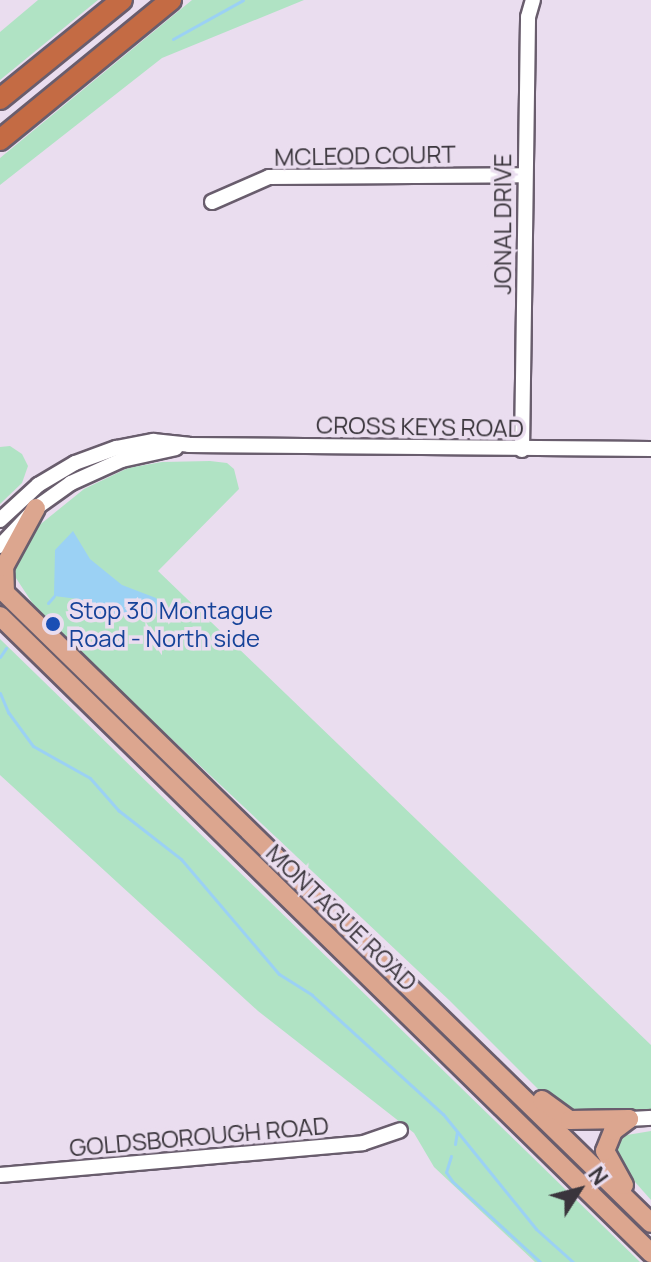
<!DOCTYPE html>
<style>
body{margin:0}
#map{position:relative;width:651px;height:1262px;overflow:hidden;background:#eaddef;font-family:Manrope,sans-serif}
div>[style]{position:absolute}
[style*='--x']{left:calc(var(--x)*1px);top:calc(var(--y)*1px);width:calc(var(--w)*1px);rotate:calc(var(--a)*1deg)}
.green>*{inset:0;background:#b0e3c4}
.water>*{inset:0;background:#9bd1f4}
.stream>*{height:3px;margin:-1.5px;padding:0 1.5px;transform-origin:1.5px;border-radius:1.5px;background:#9bd1f4}
.roads{filter:drop-shadow(2px 0 #695d6d) drop-shadow(-2px 0 #695d6d) drop-shadow(0 2px #695d6d) drop-shadow(0 -2px #695d6d)}
.minor>*{height:14px;margin:-7px;padding:0 7px;transform-origin:7px;border-radius:7px;background:#fff}
.major>*{height:18px;margin:-9px;padding:0 9px;transform-origin:9px;border-radius:9px;background:#dca68f}
.highway>*{height:20px;margin:-10px;padding:0 10px;transform-origin:10px;border-radius:10px;background:#c46b44}
.dots>*{width:22px;height:22px;translate:-50% -50%;box-sizing:border-box;border:4px solid #eaddef;border-radius:50%}
span{translate:-50% -50%;white-space:nowrap;text-align:center;line-height:1.15;-webkit-text-stroke:7px #eaddef;paint-order:stroke}
.street-label{font-size:24px;color:#3a353c}
.transit-label{font-size:24px;color:#164399}
.left{translate:0 -50%;text-align:left}
.north{position:absolute;left:539px;top:1150px;width:80px;height:80px;-webkit-text-stroke:6px #eaddef;paint-order:stroke;rotate:54deg;font-size:22px;font-weight:700;line-height:32px;text-align:center;color:#3a353c}
.north::after{content:'';display:block;margin:auto;width:28px;height:36px;background:#3a353c;clip-path:polygon(50% 0,100% 100%,50% 72%,0 100%)}
</style>
<div id="map">
<div class="green">
<div style="clip-path:polygon(38px 0,98px 0,0 80px,0 32px)"></div>
<div style="clip-path:polygon(192px 0,304px 0,162px 58px,0 185px,0 158px)"></div>
<div style="clip-path:polygon(10px 446px,22px 454px,28px 466px,22px 483px,0 504px,0 447px)"></div>
<div style="clip-path:polygon(210px 461px,227px 463px,234px 469px,239px 489px,158px 571px,651px 1045px,651px 1109px,576px 1116px,556px 1107px,449px 1000px,126px 696px,33px 604px,14px 575px,18px 556px,37px 527px,84px 489px,128px 468px,162px 462px)"></div>
<div style="clip-path:polygon(0 639px,640px 1262px,535px 1262px,434px 1167px,414px 1133px,258px 1011px,0 775px)"></div>
<div style="clip-path:polygon(651px 1131px,651px 1200px,620px 1165px,615px 1153px,621px 1136px)"></div>
</div>
<div class="water">
<div style="clip-path:polygon(73px 531px,90px 559px,122px 585px,156px 598px,163px 611px,148px 616px,109px 616px,89px 612px,78px 599px,54px 596px,55px 550px)"></div>
</div>
<div class="stream">
<div style="--x:173;--y:39;--w:80;--a:-29.1"></div>
<div style="--x:48;--y:603;--w:9;--a:-49"></div>
<div style="--x:0;--y:657;--w:11;--a:-56"></div>
<div style="--x:0;--y:693;--w:21;--a:67"></div>
<div style="--x:8;--y:712;--w:42;--a:53.7"></div>
<div style="--x:33;--y:746;--w:65;--a:29.3"></div>
<div style="--x:90;--y:778;--w:43;--a:48.8"></div>
<div style="--x:118;--y:810;--w:80;--a:37.9"></div>
<div style="--x:181;--y:859;--w:151;--a:49.6"></div>
<div style="--x:279;--y:974;--w:39;--a:32"></div>
<div style="--x:312;--y:995;--w:177;--a:42.3"></div>
<div style="--x:443;--y:1114;--w:148;--a:51"></div>
<div style="--x:536;--y:1229;--w:50;--a:41.7"></div>
<div style="--x:455;--y:1144;--w:12;--a:-81"></div>
<div style="--x:451;--y:1156;--w:17;--a:107"></div>
<div style="--x:446;--y:1172;--w:11;--a:56"></div>
<div style="--x:452;--y:1181;--w:120;--a:42.6"></div>
</div>
<div class="roads">
<div class="minor">
<div style="--x:212;--y:202;--w:62;--a:-23.7"></div>
<div style="--x:269;--y:177;--w:255;--a:-0.4"></div>
<div style="--x:522;--y:450;--w:433;--a:-89.2"></div>
<div style="--x:528;--y:17;--w:18;--a:-74"></div>
<div style="--x:0;--y:520;--w:52;--a:-42.6"></div>
<div style="--x:38;--y:485;--w:43;--a:-30.7"></div>
<div style="--x:75;--y:463;--w:44;--a:-20.1"></div>
<div style="--x:116;--y:448;--w:38;--a:-11"></div>
<div style="--x:153;--y:441;--w:36;--a:6"></div>
<div style="--x:189;--y:445;--w:462;--a:0.5"></div>
<div style="--x:0;--y:546;--w:52;--a:-46.5"></div>
<div style="--x:36;--y:508;--w:43;--a:-35.5"></div>
<div style="--x:71;--y:483;--w:56;--a:-24.3"></div>
<div style="--x:122;--y:460;--w:55;--a:-12.5"></div>
<div style="--x:629;--y:1119;--w:22;--a:-3"></div>
<div style="--x:0;--y:1175;--w:364;--a:-5"></div>
<div style="--x:363;--y:1143;--w:39;--a:-19"></div>
</div>
<div class="major">
<div style="--x:0;--y:588;--w:909;--a:44.29"></div>
<div style="--x:5;--y:593;--w:26;--a:-92"></div>
<div style="--x:4;--y:567;--w:67;--a:-61.5"></div>
<div style="--x:0;--y:616;--w:911;--a:44.38"></div>
<div style="--x:542;--y:1100;--w:34;--a:36"></div>
<div style="--x:570;--y:1120;--w:59;--a:-1"></div>
<div style="--x:624;--y:1185;--w:39;--a:-119"></div>
<div style="--x:605;--y:1151;--w:22;--a:-68"></div>
<div style="--x:613;--y:1131;--w:20;--a:-37"></div>
</div>
<div class="highway">
<div style="--x:0;--y:99;--w:157;--a:-39.1"></div>
<div style="--x:0;--y:140;--w:221;--a:-39.3"></div>
</div>
</div>
<div class="dots">
<div style="left:53px;top:624px;background:#1a4fb4"></div>
</div>
<div class="street-label">
<span style="left:365px;top:155px;rotate:-1deg">MCLEOD COURT</span>
<span style="left:502px;top:224px;rotate:-90deg">JONAL DRIVE</span>
<span style="left:420px;top:426px;rotate:1deg">CROSS KEYS ROAD</span>
<span style="left:342px;top:917px;rotate:44deg">MONTAGUE ROAD</span>
<span style="left:199px;top:1136px;rotate:-5deg">GOLDSBOROUGH ROAD</span>
</div>
<div class="transit-label">
<span class="left" style="left:69px;top:624px">Stop 30 Montague<br>Road - North side</span>
</div>
<div class="north">N</div>
</div>
